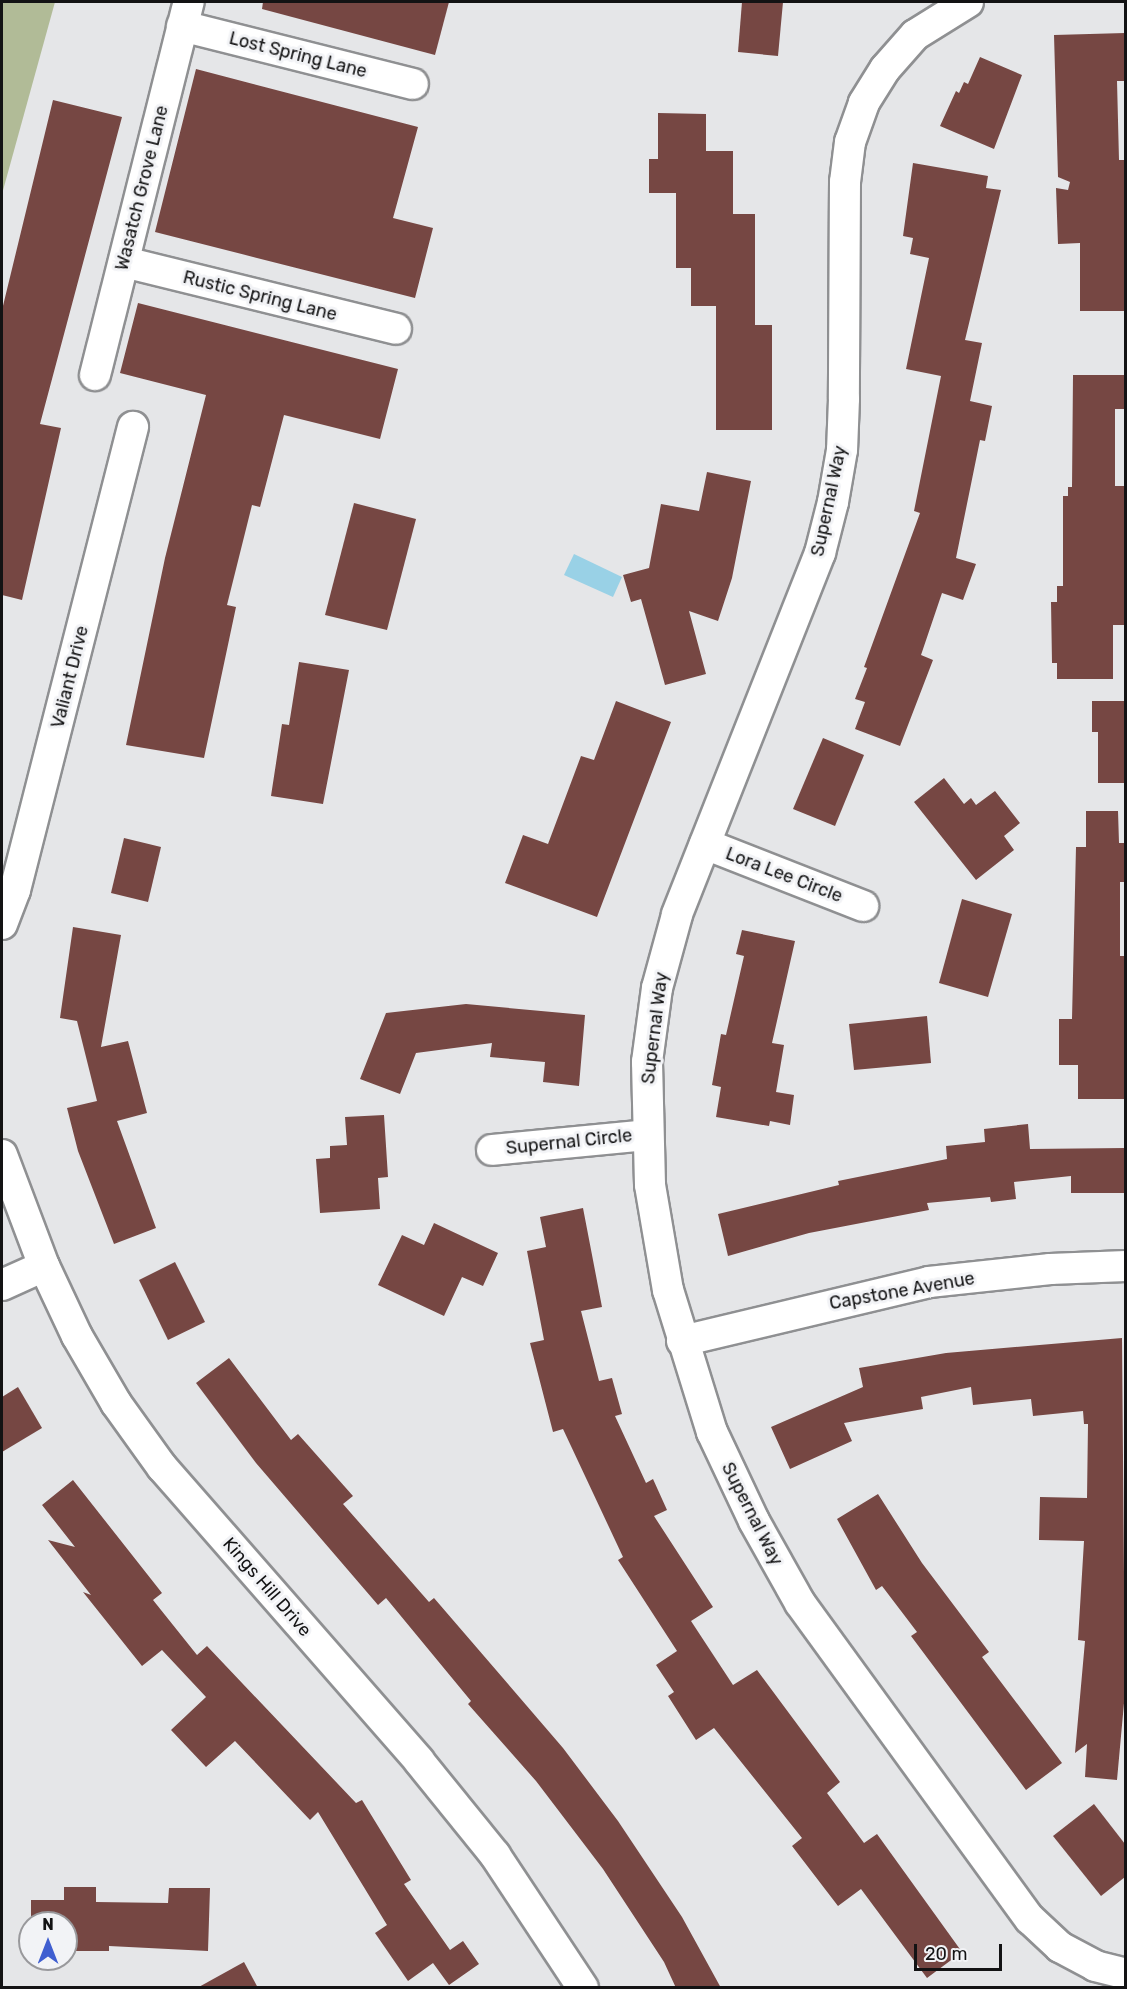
<!DOCTYPE html>
<style>
body{margin:0}
#map{position:relative;width:1127px;height:1989px;overflow:hidden;background:#e5e6e8;font-family:Rubik,sans-serif}
div>[style]{position:absolute}
[style*='--x']{left:calc(var(--x)*1px);top:calc(var(--y)*1px);width:calc(var(--w)*1px);rotate:calc(var(--a)*1deg)}
.green>*{inset:0;background:#b1bb97}
.water>*{inset:0;background:#99d1e6}
.building>*{inset:0;background:#764743}
.roads{filter:drop-shadow(2px 0 #8f9092) drop-shadow(-2px 0 #8f9092) drop-shadow(0 2px #8f9092) drop-shadow(0 -2px #8f9092)}
.minor>*{height:30px;margin:-15px;padding:0 15px;transform-origin:15px;border-radius:15px;background:#fff}
span{translate:-50% -50%;white-space:nowrap;text-align:center;line-height:1.15;-webkit-text-stroke:6px #f2f3f6;paint-order:stroke}
.street-label{font-size:18px;color:#131314}
.frame{position:absolute;inset:0;border:3px solid #131314;pointer-events:none}
.north{position:absolute;left:18px;top:1911px;width:60px;height:60px;box-sizing:border-box;background:#f2f3f6;border:2px solid #99999c;border-radius:50%;rotate:0deg;font-size:16px;font-weight:700;line-height:24px;text-align:center;color:#131314}
.north::after{content:'';display:block;margin:auto;width:21px;height:27px;background:#3f5ed0;clip-path:polygon(50% 0,100% 100%,50% 72%,0 100%)}
.scale{position:absolute;left:914px;top:1944px;width:88px;height:27px;box-sizing:border-box;border:3px solid #131314;border-top:0;padding-left:8px;font-size:18px;line-height:21px;white-space:nowrap;color:#131314;-webkit-text-stroke:4px #f2f3f6;paint-order:stroke}
</style>
<div id="map">
<div class="green">
<div style="clip-path:polygon(2px 2px,55px 2px,2px 194px)"></div>
</div>
<div class="water">
<div style="clip-path:polygon(574px 554px,622px 577px,613px 597px,564px 575px)"></div>
</div>
<div class="building">
<div style="clip-path:polygon(263px 2px,449px 2px,435px 55px,262px 9px)"></div>
<div style="clip-path:polygon(742px 2px,783px 2px,778px 56px,738px 52px)"></div>
<div style="clip-path:polygon(1125px 33px,1125px 81px,1117px 81px,1119px 160px,1125px 160px,1125px 311px,1080px 311px,1080px 243px,1058px 244px,1056px 188px,1068px 190px,1070px 182px,1058px 177px,1054px 35px)"></div>
<div style="clip-path:polygon(980px 57px,1022px 75px,994px 149px,940px 126px,956px 91px,959px 93px,964px 82px,968px 84px)"></div>
<div style="clip-path:polygon(196px 69px,418px 127px,393px 218px,433px 228px,415px 298px,155px 232px)"></div>
<div style="clip-path:polygon(53px 100px,122px 117px,40px 424px,61px 428px,22px 600px,2px 595px,2px 310px)"></div>
<div style="clip-path:polygon(658px 113px,706px 114px,706px 151px,733px 151px,733px 214px,755px 214px,755px 325px,772px 325px,772px 430px,716px 430px,716px 306px,691px 306px,691px 268px,676px 268px,676px 193px,649px 193px,649px 159px,658px 159px)"></div>
<div style="clip-path:polygon(913px 163px,988px 176px,986px 188px,1001px 190px,965px 340px,982px 343px,970px 401px,992px 406px,985px 441px,980px 440px,956px 558px,976px 564px,963px 600px,942px 593px,921px 655px,933px 660px,900px 746px,855px 729px,865px 702px,855px 699px,867px 668px,864px 667px,920px 513px,914px 511px,941px 376px,906px 369px,929px 258px,910px 254px,913px 238px,903px 236px)"></div>
<div style="clip-path:polygon(138px 303px,398px 369px,380px 439px,284px 415px,260px 507px,252px 505px,227px 605px,236px 607px,204px 758px,126px 745px,165px 558px,206px 395px,120px 373px)"></div>
<div style="clip-path:polygon(1073px 375px,1125px 375px,1125px 409px,1115px 409px,1115px 486px,1125px 486px,1125px 625px,1113px 625px,1113px 679px,1057px 679px,1057px 663px,1052px 663px,1051px 602px,1057px 602px,1057px 586px,1063px 586px,1063px 496px,1068px 496px,1068px 487px,1072px 487px)"></div>
<div style="clip-path:polygon(707px 472px,751px 481px,732px 578px,718px 621px,689px 611px,706px 674px,665px 685px,641px 599px,631px 602px,623px 575px,649px 568px,661px 504px,699px 511px)"></div>
<div style="clip-path:polygon(354px 503px,416px 519px,387px 630px,325px 615px)"></div>
<div style="clip-path:polygon(299px 662px,349px 670px,323px 804px,271px 796px,282px 724px,289px 725px)"></div>
<div style="clip-path:polygon(616px 701px,671px 722px,597px 917px,505px 883px,523px 835px,548px 844px,581px 756px,594px 760px)"></div>
<div style="clip-path:polygon(1092px 701px,1125px 701px,1125px 783px,1098px 783px,1098px 732px,1092px 732px)"></div>
<div style="clip-path:polygon(823px 738px,864px 755px,835px 826px,793px 809px)"></div>
<div style="clip-path:polygon(944px 778px,964px 804px,971px 798px,976px 805px,995px 791px,1020px 823px,1004px 836px,1014px 850px,976px 880px,914px 802px)"></div>
<div style="clip-path:polygon(1086px 811px,1118px 811px,1119px 843px,1125px 843px,1125px 882px,1120px 882px,1120px 956px,1125px 956px,1125px 1099px,1078px 1099px,1078px 1065px,1059px 1065px,1059px 1019px,1072px 1019px,1076px 847px,1086px 847px)"></div>
<div style="clip-path:polygon(124px 838px,161px 847px,148px 902px,111px 893px)"></div>
<div style="clip-path:polygon(962px 899px,1012px 914px,988px 997px,939px 983px)"></div>
<div style="clip-path:polygon(73px 927px,121px 935px,101px 1047px,128px 1041px,147px 1113px,117px 1121px,156px 1228px,114px 1244px,78px 1151px,67px 1108px,97px 1101px,77px 1021px,60px 1018px)"></div>
<div style="clip-path:polygon(742px 930px,795px 941px,772px 1043px,784px 1045px,776px 1092px,794px 1095px,790px 1125px,770px 1121px,769px 1126px,716px 1117px,721px 1087px,712px 1085px,721px 1034px,726px 1035px,744px 956px,736px 954px)"></div>
<div style="clip-path:polygon(466px 1004px,585px 1015px,579px 1086px,543px 1082px,545px 1062px,490px 1057px,492px 1043px,416px 1053px,400px 1094px,360px 1079px,386px 1013px)"></div>
<div style="clip-path:polygon(927px 1016px,931px 1063px,854px 1070px,849px 1024px)"></div>
<div style="clip-path:polygon(384px 1115px,388px 1177px,378px 1178px,380px 1209px,320px 1213px,316px 1159px,330px 1158px,330px 1146px,347px 1145px,345px 1117px)"></div>
<div style="clip-path:polygon(1028px 1124px,1030px 1149px,1125px 1148px,1125px 1193px,1071px 1193px,1071px 1176px,1014px 1182px,1016px 1199px,991px 1202px,990px 1197px,927px 1203px,929px 1210px,809px 1233px,728px 1256px,718px 1214px,839px 1185px,838px 1181px,947px 1159px,946px 1146px,985px 1142px,984px 1129px)"></div>
<div style="clip-path:polygon(583px 1208px,602px 1307px,581px 1311px,599px 1381px,612px 1378px,622px 1414px,615px 1416px,646px 1483px,653px 1479px,667px 1510px,654px 1516px,713px 1607px,691px 1621px,733px 1685px,757px 1670px,840px 1782px,827px 1793px,864px 1843px,877px 1834px,962px 1952px,927px 1978px,861px 1889px,838px 1906px,792px 1846px,802px 1838px,714px 1728px,696px 1740px,668px 1696px,674px 1692px,656px 1665px,677px 1651px,618px 1560px,623px 1557px,563px 1429px,553px 1432px,530px 1343px,544px 1340px,527px 1251px,546px 1247px,540px 1217px)"></div>
<div style="clip-path:polygon(434px 1223px,498px 1253px,483px 1286px,462px 1277px,444px 1316px,378px 1285px,402px 1235px,424px 1245px)"></div>
<div style="clip-path:polygon(175px 1262px,205px 1322px,168px 1340px,139px 1280px)"></div>
<div style="clip-path:polygon(1122px 1338px,1125px 1692px,1117px 1780px,1085px 1777px,1087px 1744px,1075px 1753px,1085px 1641px,1078px 1640px,1084px 1541px,1039px 1540px,1040px 1497px,1087px 1498px,1088px 1424px,1084px 1424px,1083px 1411px,1033px 1416px,1031px 1399px,973px 1405px,971px 1387px,921px 1397px,923px 1409px,844px 1423px,852px 1441px,790px 1469px,771px 1427px,863px 1387px,859px 1368px,946px 1353px)"></div>
<div style="clip-path:polygon(229px 1358px,291px 1440px,298px 1434px,353px 1496px,343px 1504px,429px 1602px,434px 1598px,563px 1748px,618px 1821px,682px 1917px,721px 1988px,676px 1988px,664px 1962px,603px 1869px,536px 1781px,468px 1704px,471px 1701px,386px 1598px,378px 1605px,256px 1463px,196px 1383px)"></div>
<div style="clip-path:polygon(18px 1387px,42px 1428px,2px 1452px,2px 1397px)"></div>
<div style="clip-path:polygon(73px 1480px,162px 1593px,153px 1600px,197px 1655px,207px 1646px,356px 1803px,362px 1800px,411px 1880px,404px 1884px,450px 1950px,463px 1941px,479px 1964px,449px 1985px,433px 1963px,408px 1981px,375px 1933px,387px 1925px,318px 1812px,310px 1820px,235px 1741px,206px 1767px,171px 1730px,206px 1697px,162px 1650px,142px 1666px,83px 1592px,91px 1595px,48px 1540px,75px 1547px,42px 1505px)"></div>
<div style="clip-path:polygon(878px 1494px,922px 1563px,989px 1652px,982px 1657px,1062px 1763px,1026px 1790px,911px 1636px,917px 1632px,882px 1586px,876px 1590px,837px 1519px)"></div>
<div style="clip-path:polygon(1094px 1804px,1125px 1844px,1125px 1877px,1101px 1896px,1053px 1836px)"></div>
<div style="clip-path:polygon(64px 1887px,96px 1887px,96px 1902px,168px 1903px,169px 1888px,210px 1888px,208px 1951px,109px 1946px,109px 1951px,66px 1951px,66px 1923px,31px 1923px,31px 1900px,64px 1900px)"></div>
<div style="clip-path:polygon(244px 1962px,258px 1988px,197px 1988px)"></div>
</div>
<div class="roads">
<div class="minor">
<div style="--x:968;--y:2;--w:62;--a:148.1"></div>
<div style="--x:915;--y:35;--w:45;--a:131.4"></div>
<div style="--x:885;--y:69;--w:40;--a:122"></div>
<div style="--x:864;--y:103;--w:41;--a:109.7"></div>
<div style="--x:850;--y:142;--w:40;--a:97.1"></div>
<div style="--x:845;--y:182;--w:217;--a:90.3"></div>
<div style="--x:844;--y:399;--w:51;--a:92.2"></div>
<div style="--x:842;--y:450;--w:53;--a:99.8"></div>
<div style="--x:833;--y:502;--w:53;--a:104.3"></div>
<div style="--x:820;--y:553;--w:389;--a:111.6"></div>
<div style="--x:677;--y:915;--w:76;--a:105.3"></div>
<div style="--x:657;--y:988;--w:75;--a:97.7"></div>
<div style="--x:647;--y:1062;--w:123;--a:88.6"></div>
<div style="--x:650;--y:1185;--w:107;--a:80.3"></div>
<div style="--x:668;--y:1290;--w:149;--a:72.8"></div>
<div style="--x:712;--y:1432;--w:98;--a:64.7"></div>
<div style="--x:754;--y:1521;--w:94;--a:60.7"></div>
<div style="--x:800;--y:1603;--w:391;--a:54"></div>
<div style="--x:1030;--y:1919;--w:41;--a:43"></div>
<div style="--x:1060;--y:1947;--w:40;--a:28"></div>
<div style="--x:1095;--y:1966;--w:32;--a:14"></div>
<div style="--x:182;--y:26;--w:238;--a:14.1"></div>
<div style="--x:124;--y:262;--w:280;--a:13.8"></div>
<div style="--x:95;--y:375;--w:385;--a:-75.9"></div>
<div style="--x:705;--y:844;--w:170;--a:21.4"></div>
<div style="--x:2;--y:924;--w:36;--a:-69"></div>
<div style="--x:15;--y:890;--w:478;--a:-75.7"></div>
<div style="--x:492;--y:1150;--w:156;--a:-5.5"></div>
<div style="--x:2;--y:1155;--w:119;--a:69.3"></div>
<div style="--x:44;--y:1266;--w:77;--a:64.8"></div>
<div style="--x:77;--y:1336;--w:78;--a:59.8"></div>
<div style="--x:116;--y:1403;--w:79;--a:54.3"></div>
<div style="--x:162;--y:1467;--w:390;--a:48.8"></div>
<div style="--x:419;--y:1761;--w:121;--a:51"></div>
<div style="--x:495;--y:1855;--w:159;--a:56.5"></div>
<div style="--x:2;--y:1285;--w:46;--a:-24.3"></div>
<div style="--x:682;--y:1341;--w:254;--a:-13.4"></div>
<div style="--x:929;--y:1282;--w:122;--a:-6.1"></div>
<div style="--x:1050;--y:1269;--w:76;--a:-2.3"></div>
</div>
</div>
<div class="street-label">
<span style="left:298px;top:55px;rotate:14deg">Lost Spring Lane</span>
<span style="left:142px;top:188px;rotate:-76deg">Wasatch Grove Lane</span>
<span style="left:260px;top:296px;rotate:14deg">Rustic Spring Lane</span>
<span style="left:829px;top:501px;rotate:-78deg">Supernal Way</span>
<span style="left:70px;top:677px;rotate:-76deg">Valiant Drive</span>
<span style="left:784px;top:875px;rotate:21deg">Lora Lee Circle</span>
<span style="left:655px;top:1028px;rotate:-83deg">Supernal Way</span>
<span style="left:569px;top:1142px;rotate:-6deg">Supernal Circle</span>
<span style="left:902px;top:1291px;rotate:-10deg">Capstone Avenue</span>
<span style="left:752px;top:1514px;rotate:63deg">Supernal Way</span>
<span style="left:267px;top:1587px;rotate:49deg">Kings Hill Drive</span>
</div>
<div class="frame"></div>
<div class="north">N</div>
<div class="scale">20 m</div>
</div>
